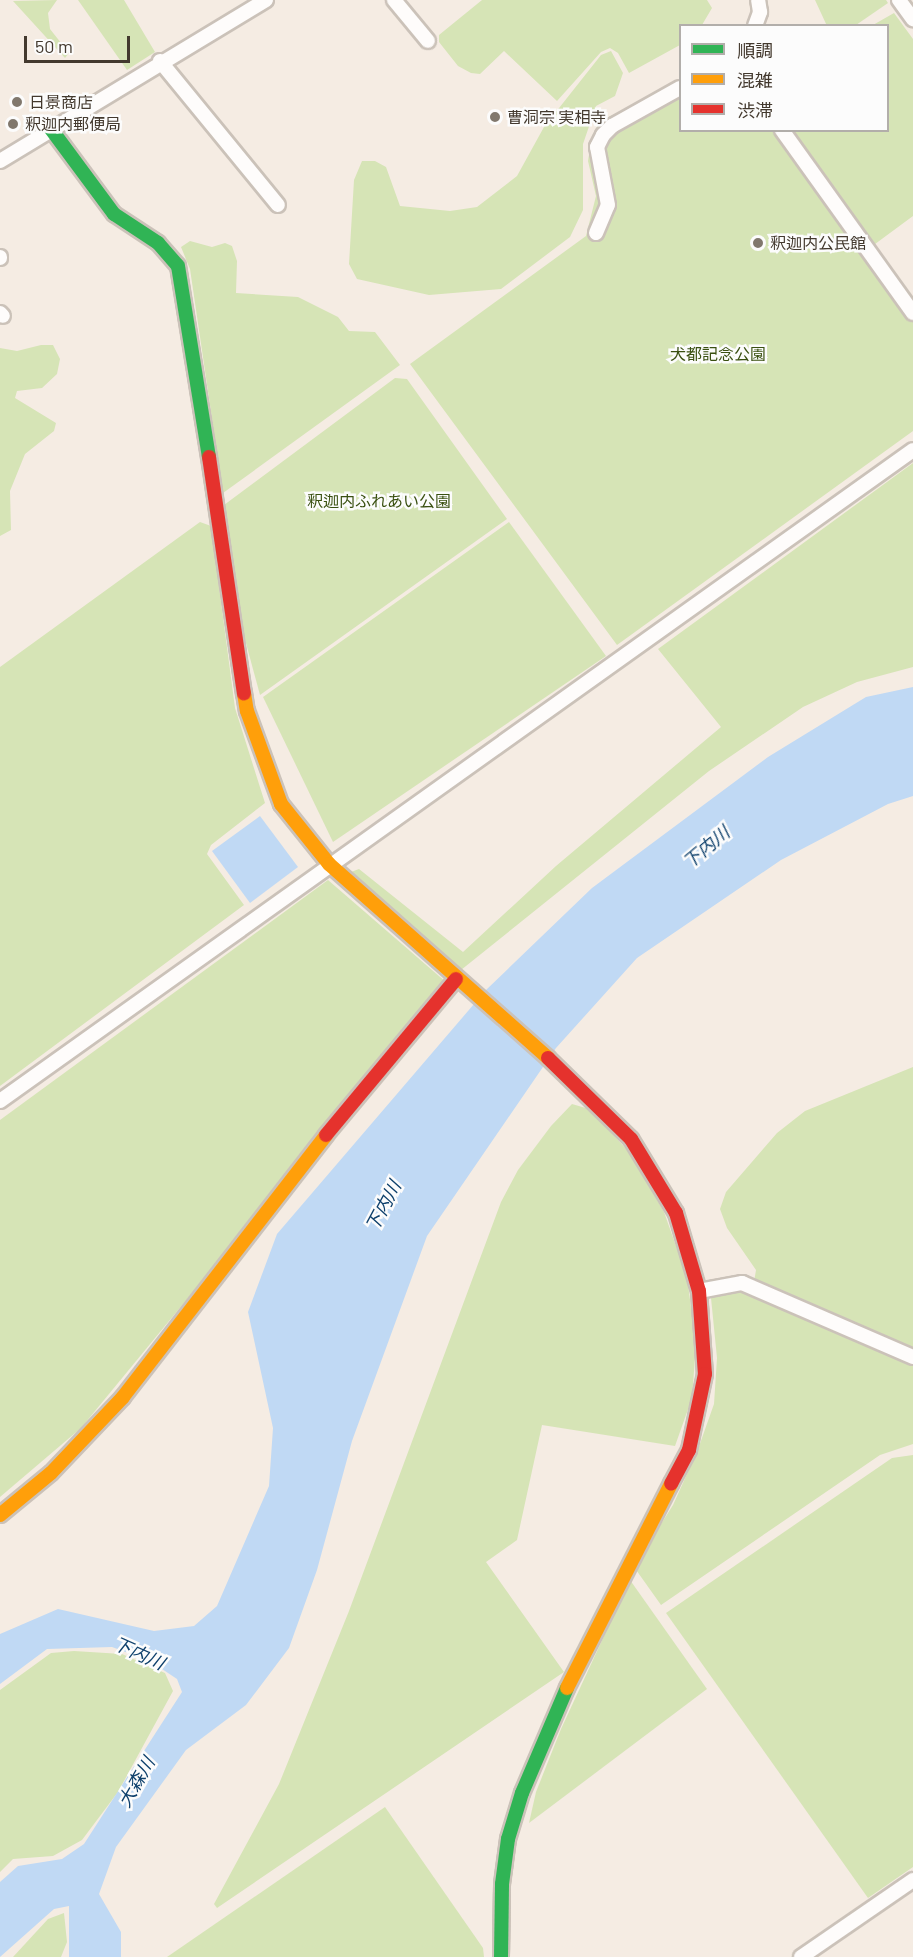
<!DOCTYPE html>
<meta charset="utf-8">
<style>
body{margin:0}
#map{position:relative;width:913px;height:1957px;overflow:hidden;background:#f5ece3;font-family:Barlow,"Noto Sans JP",sans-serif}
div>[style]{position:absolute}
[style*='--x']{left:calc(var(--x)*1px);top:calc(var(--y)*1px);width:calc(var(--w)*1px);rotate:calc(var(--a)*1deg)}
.green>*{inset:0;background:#d6e4b6}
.water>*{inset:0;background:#c0d9f4}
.roads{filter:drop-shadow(2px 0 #cbc2b9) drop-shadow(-2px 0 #cbc2b9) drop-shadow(0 2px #cbc2b9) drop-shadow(0 -2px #cbc2b9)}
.street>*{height:14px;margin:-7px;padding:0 7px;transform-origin:7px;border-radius:7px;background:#fefcfb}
.fast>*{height:14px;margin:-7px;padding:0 7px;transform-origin:7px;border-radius:7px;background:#30b455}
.slow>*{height:14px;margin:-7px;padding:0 7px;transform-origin:7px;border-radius:7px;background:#ff9f0a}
.jam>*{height:14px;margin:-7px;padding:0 7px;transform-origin:7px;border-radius:7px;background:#e5322d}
.dots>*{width:16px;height:16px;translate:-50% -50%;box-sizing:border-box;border:3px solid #fcfcfc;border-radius:50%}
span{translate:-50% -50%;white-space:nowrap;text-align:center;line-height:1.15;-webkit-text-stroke:5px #fcfcfc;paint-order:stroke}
.poi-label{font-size:16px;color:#43392e}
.left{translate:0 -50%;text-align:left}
.park-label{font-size:16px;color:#3a5011}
.water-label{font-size:18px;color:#0e406c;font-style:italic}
.legend{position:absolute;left:679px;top:24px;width:210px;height:108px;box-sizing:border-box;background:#fcfcfc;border:2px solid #b2aeaa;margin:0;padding:8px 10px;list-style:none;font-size:18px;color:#43392e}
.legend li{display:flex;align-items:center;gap:12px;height:30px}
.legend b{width:30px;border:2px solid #b2aeaa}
.scale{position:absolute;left:24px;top:36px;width:106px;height:27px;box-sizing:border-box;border:3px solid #43392e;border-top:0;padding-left:8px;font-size:18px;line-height:21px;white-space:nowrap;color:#43392e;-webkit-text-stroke:4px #fcfcfc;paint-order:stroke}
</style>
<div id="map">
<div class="green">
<div style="clip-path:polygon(57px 0,48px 13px,50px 29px,69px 53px,65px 58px,13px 1px)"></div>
<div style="clip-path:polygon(78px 0,124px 0,155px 52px,127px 70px)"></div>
<div style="clip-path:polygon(482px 0,707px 0,712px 8px,702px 25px,680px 26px,680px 45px,629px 73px,618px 53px,610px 48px,601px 52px,557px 101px,504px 51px,480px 74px,471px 73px,458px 66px,439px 42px,439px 35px)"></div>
<div style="clip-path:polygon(815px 0,886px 0,888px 3px,856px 25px,827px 26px)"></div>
<div style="clip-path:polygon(894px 13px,913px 39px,913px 216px,871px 247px,786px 131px,888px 130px,888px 26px,873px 25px)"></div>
<div style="clip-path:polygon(611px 51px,623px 73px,615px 96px,596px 106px,583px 144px,583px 210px,570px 237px,501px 289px,429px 295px,357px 279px,349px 264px,354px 180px,362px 161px,375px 161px,386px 167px,400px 206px,450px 211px,477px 207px,517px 176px,544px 127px,601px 55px)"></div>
<div style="clip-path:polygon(680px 83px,680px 130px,776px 131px,913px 320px,913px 431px,617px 645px,410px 364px,586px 236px,596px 196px,588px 161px,592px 136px,600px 121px)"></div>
<div style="clip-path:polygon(190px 241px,212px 247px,225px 243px,232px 246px,237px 261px,236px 293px,298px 297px,338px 317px,349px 331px,375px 332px,400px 365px,223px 493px,190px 269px,181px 247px)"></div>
<div style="clip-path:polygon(41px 345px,53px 345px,60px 359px,57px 374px,42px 388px,17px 391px,15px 398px,56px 423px,54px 431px,25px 454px,10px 491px,11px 530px,0 536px,0 348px,17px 351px)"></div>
<div style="clip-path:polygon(395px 378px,407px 379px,507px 519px,260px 695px,240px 621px,224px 505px)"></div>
<div style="clip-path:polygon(913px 463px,913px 667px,857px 682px,803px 707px,709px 771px,461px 970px,351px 872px,359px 869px,463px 952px,556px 866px,721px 727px,658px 649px)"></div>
<div style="clip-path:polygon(200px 522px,211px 526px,235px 708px,265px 803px,211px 845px,207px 854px,244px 905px,0 1086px,0 667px)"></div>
<div style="clip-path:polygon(509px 522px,606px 656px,333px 842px,263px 697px)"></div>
<div style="clip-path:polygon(328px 880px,447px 983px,81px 1428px,0 1497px,0 1120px)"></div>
<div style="clip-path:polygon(913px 1067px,913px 1350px,754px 1282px,756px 1270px,727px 1228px,720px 1209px,726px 1192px,777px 1133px,805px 1111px)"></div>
<div style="clip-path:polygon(572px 1104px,589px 1109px,630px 1153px,664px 1212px,687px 1277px,696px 1345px,692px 1398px,675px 1446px,542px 1425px,517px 1540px,486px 1562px,564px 1672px,217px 1908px,214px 1904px,279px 1784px,349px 1611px,501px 1202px,518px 1170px,551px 1126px)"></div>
<div style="clip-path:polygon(733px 1291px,745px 1291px,913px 1365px,913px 1444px,880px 1455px,661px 1605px,634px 1567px,673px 1505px,697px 1452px,714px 1404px,717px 1358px,711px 1298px)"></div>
<div style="clip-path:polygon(913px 1455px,913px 1867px,868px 1898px,666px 1613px,892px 1458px)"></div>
<div style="clip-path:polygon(630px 1580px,707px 1689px,529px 1823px,536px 1792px,561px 1729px)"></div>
<div style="clip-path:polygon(74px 1651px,122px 1654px,165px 1673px,173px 1691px,118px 1792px,82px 1840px,53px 1856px,13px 1859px,0 1872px,0 1690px,51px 1653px)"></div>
<div style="clip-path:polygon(385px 1807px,483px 1948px,484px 1957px,167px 1957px)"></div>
<div style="clip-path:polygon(64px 1913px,67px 1942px,61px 1957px,13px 1957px,48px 1919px)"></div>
</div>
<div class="water">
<div style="clip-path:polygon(913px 687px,913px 796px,888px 804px,781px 860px,637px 958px,556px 1048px,427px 1236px,352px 1441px,317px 1570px,289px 1648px,246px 1705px,186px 1750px,116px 1847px,99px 1894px,121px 1932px,121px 1957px,69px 1957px,69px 1906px,54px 1909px,0 1957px,0 1882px,18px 1866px,62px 1859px,84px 1844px,182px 1692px,177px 1679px,150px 1661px,112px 1647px,47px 1649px,0 1684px,0 1634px,58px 1609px,154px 1631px,194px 1626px,217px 1606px,269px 1486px,273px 1428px,248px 1312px,277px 1234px,486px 990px,592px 888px,768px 757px,866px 697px)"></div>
<div style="clip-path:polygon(260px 816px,298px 867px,250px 903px,212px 851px)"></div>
</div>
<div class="roads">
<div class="street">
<div style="--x:394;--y:0;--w:53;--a:50.3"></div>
<div style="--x:899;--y:0;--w:24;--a:54"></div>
<div style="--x:755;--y:26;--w:15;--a:-70"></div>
<div style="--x:760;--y:12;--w:12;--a:-99"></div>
<div style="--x:160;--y:61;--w:186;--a:50.7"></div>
<div style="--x:782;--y:130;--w:225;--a:54.4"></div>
<div style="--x:0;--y:161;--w:311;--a:-31.2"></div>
<div style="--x:596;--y:233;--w:30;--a:-67"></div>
<div style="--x:608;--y:205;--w:59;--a:-100.7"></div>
<div style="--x:597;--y:147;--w:13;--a:-63"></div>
<div style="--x:603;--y:135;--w:13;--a:-45"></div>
<div style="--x:612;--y:126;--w:78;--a:-29.2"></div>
<div style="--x:0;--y:257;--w:1;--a:90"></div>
<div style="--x:0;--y:313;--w:4;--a:45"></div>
<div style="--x:0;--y:1101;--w:1121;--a:-35.49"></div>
<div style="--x:699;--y:1291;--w:44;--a:-10.5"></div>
<div style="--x:742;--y:1283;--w:186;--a:23.4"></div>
<div style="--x:801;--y:1957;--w:136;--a:-34.5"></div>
</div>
<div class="fast">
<div style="--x:51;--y:129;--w:106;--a:53.5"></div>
<div style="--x:114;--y:214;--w:53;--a:33.4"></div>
<div style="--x:158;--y:243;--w:30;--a:49"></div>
<div style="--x:178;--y:266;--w:193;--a:80.8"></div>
<div style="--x:501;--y:1957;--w:73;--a:-89.2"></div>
<div style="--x:502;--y:1884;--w:45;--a:-82.4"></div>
<div style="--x:508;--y:1839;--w:48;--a:-73.1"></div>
<div style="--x:522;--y:1793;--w:114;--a:-66.8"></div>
</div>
<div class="slow">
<div style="--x:244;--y:693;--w:18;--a:81"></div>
<div style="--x:247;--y:711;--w:99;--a:69.9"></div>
<div style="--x:281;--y:804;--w:77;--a:51.3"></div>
<div style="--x:329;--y:864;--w:293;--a:41.5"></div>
<div style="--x:0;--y:1515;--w:66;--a:-39.5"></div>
<div style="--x:51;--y:1473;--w:105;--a:-46.5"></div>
<div style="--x:123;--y:1397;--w:331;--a:-52.2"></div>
<div style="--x:567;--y:1688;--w:229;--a:-63"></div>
</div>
<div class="jam">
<div style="--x:209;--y:457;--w:239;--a:81.6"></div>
<div style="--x:548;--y:1058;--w:116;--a:44.3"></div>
<div style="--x:631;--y:1139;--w:87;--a:58.7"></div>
<div style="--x:676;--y:1213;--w:81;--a:73.6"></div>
<div style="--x:699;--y:1291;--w:83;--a:85.9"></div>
<div style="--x:705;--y:1374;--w:78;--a:101.9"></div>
<div style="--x:689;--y:1450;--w:38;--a:118"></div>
<div style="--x:326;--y:1135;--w:203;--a:-50.2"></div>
</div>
</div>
<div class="dots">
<div style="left:17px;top:102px;background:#81786d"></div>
<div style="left:495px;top:117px;background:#81786d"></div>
<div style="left:13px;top:124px;background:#81786d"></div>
<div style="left:758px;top:243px;background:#81786d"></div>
</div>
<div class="poi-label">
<span class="left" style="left:29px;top:102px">日景商店</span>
<span class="left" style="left:507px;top:117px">曹洞宗 実相寺</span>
<span class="left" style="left:25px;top:124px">釈迦内郵便局</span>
<span class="left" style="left:770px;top:243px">釈迦内公民館</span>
</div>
<div class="park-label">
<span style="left:718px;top:354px">犬都記念公園</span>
<span style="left:379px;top:501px">釈迦内ふれあい公園</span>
</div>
<div class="water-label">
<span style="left:706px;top:847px;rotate:-40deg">下内川</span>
<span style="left:383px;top:1206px;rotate:-62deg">下内川</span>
<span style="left:139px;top:1653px;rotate:24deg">下内川</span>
<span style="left:136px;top:1782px;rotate:-60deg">大森川</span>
</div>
<ul class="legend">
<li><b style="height:8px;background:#30b455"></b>順調</li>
<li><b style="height:8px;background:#ff9f0a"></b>混雑</li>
<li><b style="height:8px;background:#e5322d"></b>渋滞</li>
</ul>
<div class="scale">50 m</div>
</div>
